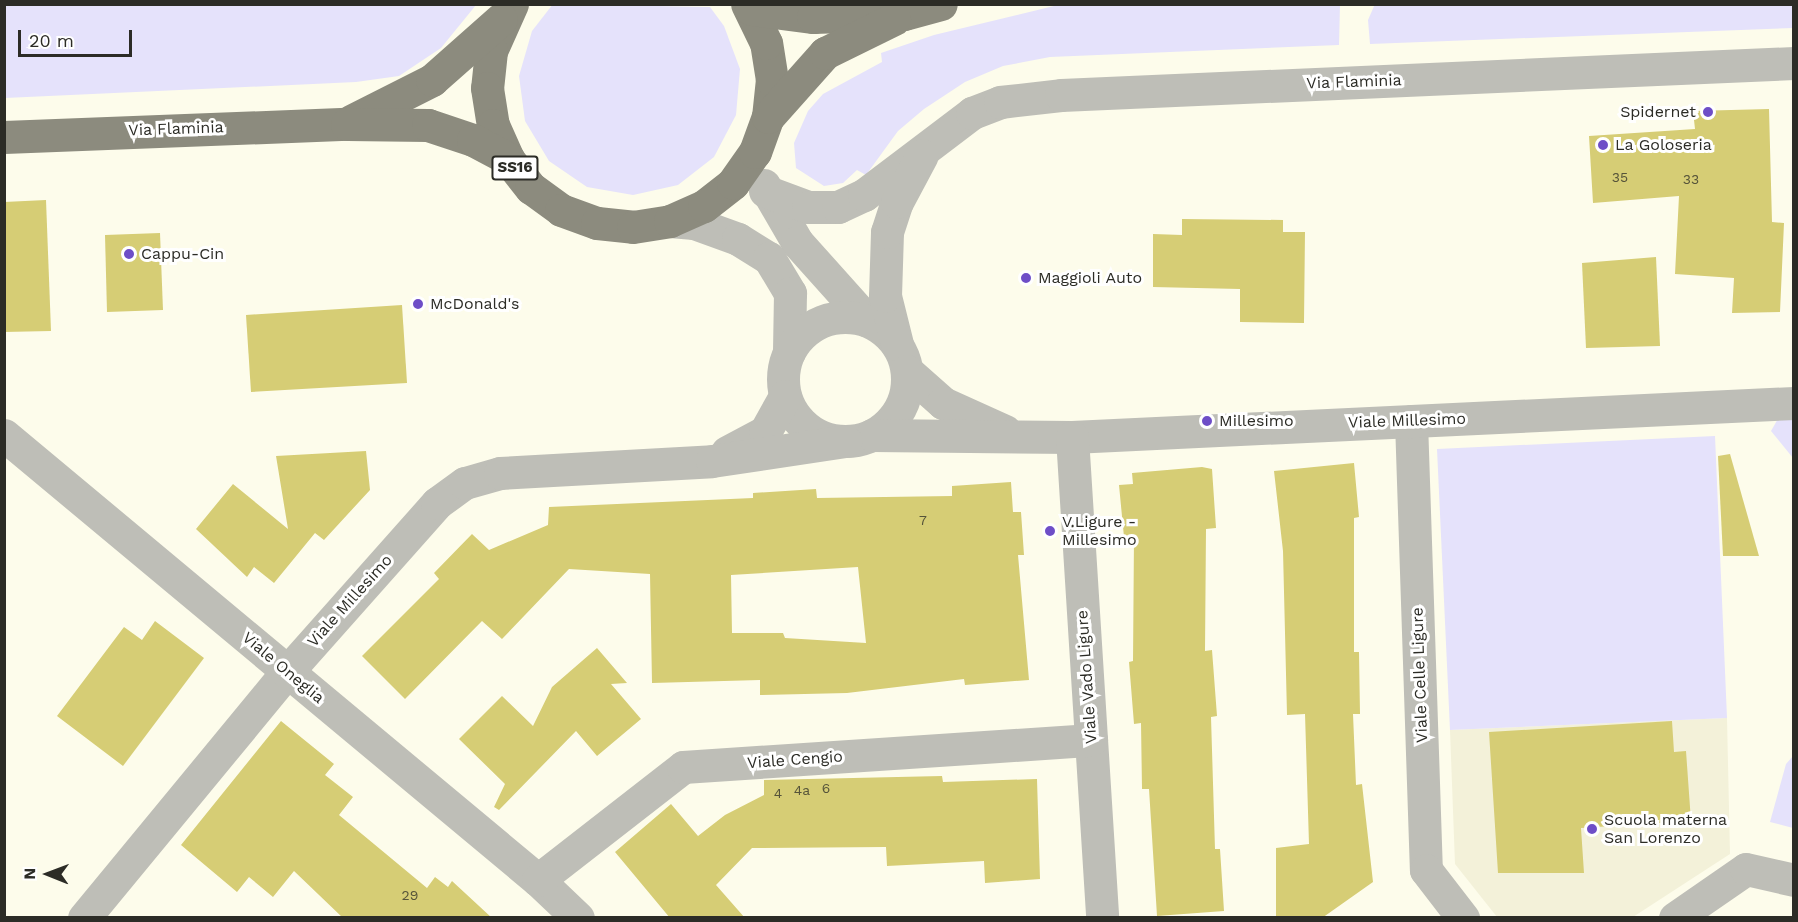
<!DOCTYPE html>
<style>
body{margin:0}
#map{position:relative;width:1798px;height:922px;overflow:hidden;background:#fdfceb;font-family:"Work Sans",sans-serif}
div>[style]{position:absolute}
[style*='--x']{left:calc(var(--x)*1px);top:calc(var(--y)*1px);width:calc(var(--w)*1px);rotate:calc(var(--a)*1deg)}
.built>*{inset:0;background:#f3f1d9}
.green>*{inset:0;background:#e5e2fb}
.building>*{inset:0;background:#d6cd75}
.street>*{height:33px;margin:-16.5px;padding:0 16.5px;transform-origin:16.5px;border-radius:16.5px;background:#bebeb7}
.street>.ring{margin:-16.5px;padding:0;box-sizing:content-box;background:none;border:33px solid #bebeb7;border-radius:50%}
.primary>*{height:33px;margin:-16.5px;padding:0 16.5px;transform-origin:16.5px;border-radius:16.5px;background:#8c8b7e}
.dots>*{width:16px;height:16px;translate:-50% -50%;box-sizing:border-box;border:3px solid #fff;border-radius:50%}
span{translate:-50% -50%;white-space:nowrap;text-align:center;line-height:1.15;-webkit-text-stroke:6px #fff;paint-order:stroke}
.number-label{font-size:14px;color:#56543a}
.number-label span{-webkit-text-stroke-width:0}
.shield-label span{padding:2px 4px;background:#fff;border:2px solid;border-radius:4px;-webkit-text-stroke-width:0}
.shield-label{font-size:15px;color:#2c2c26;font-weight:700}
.street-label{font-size:16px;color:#2c2c26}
.poi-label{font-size:16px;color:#2c2c26}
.right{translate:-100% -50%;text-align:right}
.left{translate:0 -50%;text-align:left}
.frame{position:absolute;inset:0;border:6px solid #2c2c26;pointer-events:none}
.north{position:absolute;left:18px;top:844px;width:60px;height:60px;-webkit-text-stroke:4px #fff;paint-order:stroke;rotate:271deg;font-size:16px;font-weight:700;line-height:24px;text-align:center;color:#2c2c26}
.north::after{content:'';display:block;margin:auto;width:21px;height:27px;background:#2c2c26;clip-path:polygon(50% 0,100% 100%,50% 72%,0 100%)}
.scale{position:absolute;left:18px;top:30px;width:114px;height:27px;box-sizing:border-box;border:3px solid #2c2c26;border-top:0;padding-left:8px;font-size:18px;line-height:21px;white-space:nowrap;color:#2c2c26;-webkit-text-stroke:4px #fff;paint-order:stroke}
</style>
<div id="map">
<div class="built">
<div style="clip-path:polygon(1727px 718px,1730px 854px,1633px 917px,1497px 917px,1455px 864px,1450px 730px)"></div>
</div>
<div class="green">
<div style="clip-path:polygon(553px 4px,710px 7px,724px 26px,740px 69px,736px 115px,714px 157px,678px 185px,633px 195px,587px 187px,549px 161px,525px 121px,519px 76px,532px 31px)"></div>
<div style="clip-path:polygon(1375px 4px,1793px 5px,1793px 28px,1370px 44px,1368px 20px)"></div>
<div style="clip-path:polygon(4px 5px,5px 4px,476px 5px,441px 48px,399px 76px,356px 82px,5px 98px)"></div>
<div style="clip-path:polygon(1058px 5px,1340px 5px,1339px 45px,1050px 57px,1003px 66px,965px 82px,924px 109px,898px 131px,866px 175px,857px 170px,843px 183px,824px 186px,796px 168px,794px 143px,808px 111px,823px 94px,882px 62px,881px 53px,934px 35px)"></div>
<div style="clip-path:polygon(1793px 416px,1793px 458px,1771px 431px,1779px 417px)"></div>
<div style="clip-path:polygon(1715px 436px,1727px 718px,1450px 730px,1437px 449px)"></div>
<div style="clip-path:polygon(1793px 756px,1793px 828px,1770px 822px,1786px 764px)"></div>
</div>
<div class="building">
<div style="clip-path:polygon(1769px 109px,1772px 222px,1784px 223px,1780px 312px,1732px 313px,1734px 278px,1675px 274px,1679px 196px,1593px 203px,1589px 136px,1695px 129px,1693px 111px)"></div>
<div style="clip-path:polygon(46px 200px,51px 331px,4px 332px,4px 202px)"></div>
<div style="clip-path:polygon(1182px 219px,1283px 220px,1283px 232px,1305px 232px,1304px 323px,1240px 322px,1240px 289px,1153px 287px,1153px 234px,1182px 235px)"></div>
<div style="clip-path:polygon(160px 233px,163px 310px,107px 312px,105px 235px)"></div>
<div style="clip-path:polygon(1656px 257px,1660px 346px,1586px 348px,1582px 263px)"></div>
<div style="clip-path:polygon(402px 305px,407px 383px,251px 392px,246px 315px)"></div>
<div style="clip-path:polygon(366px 451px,370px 490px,324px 540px,315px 533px,274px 583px,254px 567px,247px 577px,196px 529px,233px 484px,288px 529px,276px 456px)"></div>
<div style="clip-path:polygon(1730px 454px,1759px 556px,1723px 556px,1718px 456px)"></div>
<div style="clip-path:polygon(1354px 463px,1359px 517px,1354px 518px,1354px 652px,1359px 652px,1360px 714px,1353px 714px,1356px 785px,1362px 784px,1373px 882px,1322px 918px,1276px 918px,1276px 848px,1309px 844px,1305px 714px,1287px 715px,1283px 551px,1274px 471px)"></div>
<div style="clip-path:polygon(1202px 467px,1212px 469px,1216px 528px,1206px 529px,1205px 651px,1212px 650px,1217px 716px,1211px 717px,1215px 849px,1220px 849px,1224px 911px,1157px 916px,1149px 789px,1142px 789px,1141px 723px,1134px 724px,1129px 662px,1133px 661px,1134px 536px,1124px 537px,1119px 485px,1133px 484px,1132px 473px)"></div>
<div style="clip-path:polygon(evenodd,1011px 482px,1013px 512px,1021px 512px,1024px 555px,1018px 555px,1029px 680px,965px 685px,964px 679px,847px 693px,760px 695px,760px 680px,652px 683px,650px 574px,569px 569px,502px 639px,482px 621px,405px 699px,362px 656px,439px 579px,434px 573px,472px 534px,489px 550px,548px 525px,549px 507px,753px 498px,753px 493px,816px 489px,817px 498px,952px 496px,952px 486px,1011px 482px,858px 567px,866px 643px,785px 638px,783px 633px,732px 633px,731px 575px,858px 567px)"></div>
<div style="clip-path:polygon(155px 621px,204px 658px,123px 766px,57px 716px,124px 627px,142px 640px)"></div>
<div style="clip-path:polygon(597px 648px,627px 683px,611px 684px,641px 719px,597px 756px,576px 731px,499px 810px,494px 807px,505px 784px,459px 739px,502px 696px,533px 726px,552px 687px)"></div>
<div style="clip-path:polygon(281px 721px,334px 764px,325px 775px,353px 797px,339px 815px,427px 888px,435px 877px,448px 887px,452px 881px,492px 918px,343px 918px,294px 871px,273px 897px,249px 877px,237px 892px,181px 845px)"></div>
<div style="clip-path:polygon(1672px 721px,1674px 752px,1686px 751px,1691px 821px,1581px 828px,1584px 873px,1498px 873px,1489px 732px)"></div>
<div style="clip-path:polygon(942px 776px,943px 782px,1037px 779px,1040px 879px,985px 883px,984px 861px,887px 866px,886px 847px,752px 848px,716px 885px,745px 918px,670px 918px,615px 852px,671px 804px,698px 836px,725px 815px,764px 795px,764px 780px)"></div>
</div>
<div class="street">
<div style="--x:764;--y:185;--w:66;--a:59.9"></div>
<div style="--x:797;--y:242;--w:106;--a:48.1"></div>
<div style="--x:765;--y:191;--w:46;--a:20.4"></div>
<div style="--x:808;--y:207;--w:30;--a:0"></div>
<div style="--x:838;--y:207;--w:29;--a:-25"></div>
<div style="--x:864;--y:195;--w:136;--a:-37.2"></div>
<div style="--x:972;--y:113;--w:30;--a:-21"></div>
<div style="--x:1000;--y:102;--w:61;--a:-6.5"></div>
<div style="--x:1061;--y:95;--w:734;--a:-2.5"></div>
<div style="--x:670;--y:221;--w:24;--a:5"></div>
<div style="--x:694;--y:223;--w:47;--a:20"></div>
<div style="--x:738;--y:239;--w:36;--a:32"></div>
<div style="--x:769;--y:258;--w:41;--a:59"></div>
<div style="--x:790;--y:293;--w:59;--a:91"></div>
<div class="ring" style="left:783px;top:317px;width:91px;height:91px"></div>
<div style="--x:897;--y:344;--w:49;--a:-104"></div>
<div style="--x:885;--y:296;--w:64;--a:-88.2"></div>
<div style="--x:887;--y:232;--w:32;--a:-72"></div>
<div style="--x:897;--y:202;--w:53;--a:-62"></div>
<div style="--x:907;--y:371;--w:48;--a:41.6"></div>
<div style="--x:943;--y:403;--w:68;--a:24.3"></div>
<div style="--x:1411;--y:421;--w:449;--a:88.1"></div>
<div style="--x:1426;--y:870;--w:61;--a:52.4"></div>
<div style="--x:4;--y:435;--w:695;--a:39.81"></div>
<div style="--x:538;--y:880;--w:55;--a:43.5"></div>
<div style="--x:872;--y:435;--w:200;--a:0.6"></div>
<div style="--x:1072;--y:437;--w:723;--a:-2.7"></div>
<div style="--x:1072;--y:437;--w:482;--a:86.4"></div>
<div style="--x:727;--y:452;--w:43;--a:-27.8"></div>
<div style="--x:765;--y:432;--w:41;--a:-60.9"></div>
<div style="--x:538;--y:880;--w:184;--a:-37.9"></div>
<div style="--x:683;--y:767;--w:409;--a:-3.8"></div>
<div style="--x:84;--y:918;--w:319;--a:-50.5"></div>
<div style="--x:287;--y:672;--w:226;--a:-48.4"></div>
<div style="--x:437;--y:503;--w:34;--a:-36"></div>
<div style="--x:465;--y:483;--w:36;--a:-16"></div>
<div style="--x:500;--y:473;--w:212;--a:-3.2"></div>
<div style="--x:712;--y:461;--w:135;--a:-8.5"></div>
<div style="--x:1675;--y:918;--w:86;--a:-34.6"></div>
<div style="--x:1746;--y:869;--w:49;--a:12.9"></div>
</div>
<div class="primary">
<div style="--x:512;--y:4;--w:51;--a:114.1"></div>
<div style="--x:491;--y:51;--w:37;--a:96"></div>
<div style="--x:487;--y:88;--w:37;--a:81"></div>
<div style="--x:493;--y:125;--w:37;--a:66"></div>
<div style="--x:508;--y:159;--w:37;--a:52"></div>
<div style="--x:531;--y:188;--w:37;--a:36"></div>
<div style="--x:561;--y:210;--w:38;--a:20"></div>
<div style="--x:597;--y:223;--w:36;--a:6"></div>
<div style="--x:633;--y:227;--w:37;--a:-9"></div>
<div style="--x:670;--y:221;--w:37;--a:-24"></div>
<div style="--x:704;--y:206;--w:37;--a:-38"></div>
<div style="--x:733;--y:183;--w:38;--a:-55"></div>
<div style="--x:755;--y:152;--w:37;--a:-70"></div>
<div style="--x:768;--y:117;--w:37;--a:-84"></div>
<div style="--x:772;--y:80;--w:37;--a:-99"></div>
<div style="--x:766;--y:43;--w:43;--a:-116"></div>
<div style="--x:751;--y:9;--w:63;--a:7.4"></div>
<div style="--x:813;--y:17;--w:91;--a:-1.9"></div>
<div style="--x:904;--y:14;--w:38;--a:-15"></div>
<div style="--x:768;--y:117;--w:86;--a:-48.3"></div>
<div style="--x:825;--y:53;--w:77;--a:-26.2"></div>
<div style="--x:351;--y:121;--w:91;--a:-26.8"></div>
<div style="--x:432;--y:80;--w:92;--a:-41.5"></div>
<div style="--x:4;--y:137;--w:343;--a:-2.2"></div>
<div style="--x:347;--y:124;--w:81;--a:0.7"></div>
<div style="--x:428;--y:125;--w:47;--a:18.4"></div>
<div style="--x:473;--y:140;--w:40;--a:28"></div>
</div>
<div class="dots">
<div style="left:1708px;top:112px;background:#6e4ec7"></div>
<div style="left:1603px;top:145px;background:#6e4ec7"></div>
<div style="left:129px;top:254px;background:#6e4ec7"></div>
<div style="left:1026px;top:278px;background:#6e4ec7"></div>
<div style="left:418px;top:304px;background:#6e4ec7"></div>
<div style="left:1207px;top:421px;background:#6e4ec7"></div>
<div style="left:1050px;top:531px;background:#6e4ec7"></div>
<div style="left:1592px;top:829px;background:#6e4ec7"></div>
</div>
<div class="number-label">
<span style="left:1620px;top:177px">35</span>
<span style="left:1691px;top:179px">33</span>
<span style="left:923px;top:520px">7</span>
<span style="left:826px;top:788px">6</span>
<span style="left:802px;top:790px">4a</span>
<span style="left:778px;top:793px">4</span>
<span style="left:410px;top:895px">29</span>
</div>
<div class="shield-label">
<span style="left:515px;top:168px">SS16</span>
</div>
<div class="street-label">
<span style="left:1354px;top:82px;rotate:-2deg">Via Flaminia</span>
<span style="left:176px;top:129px;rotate:-2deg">Via Flaminia</span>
<span style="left:1407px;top:421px;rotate:-2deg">Viale Millesimo</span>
<span style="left:350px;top:601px;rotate:-48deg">Viale Millesimo</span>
<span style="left:283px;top:668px;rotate:40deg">Viale Oneglia</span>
<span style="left:1420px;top:675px;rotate:-92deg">Viale Celle Ligure</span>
<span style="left:1087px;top:677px;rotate:-94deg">Viale Vado Ligure</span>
<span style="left:795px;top:760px;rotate:-4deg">Viale Cengio</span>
</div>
<div class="poi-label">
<span class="right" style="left:1696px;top:112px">Spidernet</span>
<span class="left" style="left:1615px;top:145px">La Goloseria</span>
<span class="left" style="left:141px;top:254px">Cappu-Cin</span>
<span class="left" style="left:1038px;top:278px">Maggioli Auto</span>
<span class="left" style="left:430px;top:304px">McDonald's</span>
<span class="left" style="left:1219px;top:421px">Millesimo</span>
<span class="left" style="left:1062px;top:531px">V.Ligure -<br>Millesimo</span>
<span class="left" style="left:1604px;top:829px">Scuola materna<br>San Lorenzo</span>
</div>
<div class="frame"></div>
<div class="north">N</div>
<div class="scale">20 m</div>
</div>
